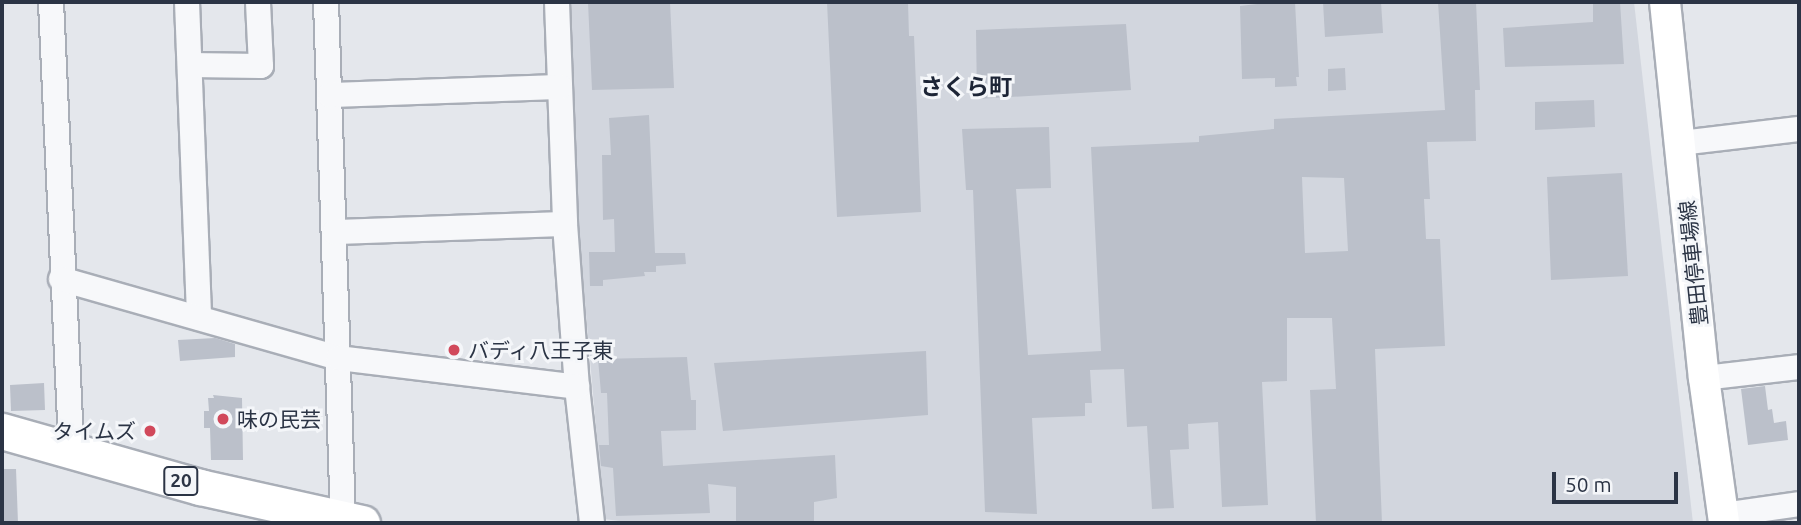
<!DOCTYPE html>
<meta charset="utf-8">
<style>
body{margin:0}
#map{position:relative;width:1801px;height:525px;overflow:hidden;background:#e4e7ec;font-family:Ubuntu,"Noto Sans JP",sans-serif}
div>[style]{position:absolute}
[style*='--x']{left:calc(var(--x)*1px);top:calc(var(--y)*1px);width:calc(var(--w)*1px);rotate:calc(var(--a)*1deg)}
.built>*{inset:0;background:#d2d6de}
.building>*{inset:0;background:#bbc0ca}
.roads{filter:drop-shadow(2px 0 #a9aeb7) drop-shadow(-2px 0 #a9aeb7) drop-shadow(0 2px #a9aeb7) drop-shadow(0 -2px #a9aeb7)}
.minor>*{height:24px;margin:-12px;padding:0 12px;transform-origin:12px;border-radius:12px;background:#f7f8fa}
.major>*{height:30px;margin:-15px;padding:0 15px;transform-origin:15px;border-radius:15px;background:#fff}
.highway>*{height:35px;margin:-17.5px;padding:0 17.5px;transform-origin:17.5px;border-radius:17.5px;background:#fff}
.dots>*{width:19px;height:19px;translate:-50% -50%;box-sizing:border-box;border:4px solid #f4f6f9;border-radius:50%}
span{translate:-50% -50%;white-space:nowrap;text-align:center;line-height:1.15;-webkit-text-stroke:6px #f4f6f9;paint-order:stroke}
.shield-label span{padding:2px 5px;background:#f4f6f9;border:2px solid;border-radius:5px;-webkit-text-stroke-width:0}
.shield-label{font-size:19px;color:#2b3445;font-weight:700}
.street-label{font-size:21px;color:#2b3445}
.poi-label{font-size:21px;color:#2b3445}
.left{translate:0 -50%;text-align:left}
.right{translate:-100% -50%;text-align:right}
.neighbourhood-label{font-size:23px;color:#1d2536;font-weight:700}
.frame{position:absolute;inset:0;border:4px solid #2b3445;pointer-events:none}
.scale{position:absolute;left:1552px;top:472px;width:126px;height:32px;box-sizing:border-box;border:4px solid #2b3445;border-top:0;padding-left:9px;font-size:21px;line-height:24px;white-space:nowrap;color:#2b3445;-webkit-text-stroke:5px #f4f6f9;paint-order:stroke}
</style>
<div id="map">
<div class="built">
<div style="clip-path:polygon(567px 2px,1634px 2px,1693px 523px,635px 523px,604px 519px,574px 176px)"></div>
</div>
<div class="building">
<div style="clip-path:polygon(588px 2px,670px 2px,674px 88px,592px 90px)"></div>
<div style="clip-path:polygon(827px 2px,908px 2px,909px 36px,914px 36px,921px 212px,837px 217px)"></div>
<div style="clip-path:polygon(1275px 2px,1295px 2px,1299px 77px,1296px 77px,1297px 86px,1275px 87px,1275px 78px,1242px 79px,1240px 6px)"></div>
<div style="clip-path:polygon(1323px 2px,1381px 2px,1383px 33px,1325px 37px)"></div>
<div style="clip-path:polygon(evenodd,1438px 2px,1476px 2px,1480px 90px,1475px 90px,1476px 141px,1427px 142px,1430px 199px,1424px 199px,1426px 239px,1440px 239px,1445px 346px,1375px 349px,1382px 523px,1316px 523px,1310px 390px,1336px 389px,1332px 318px,1287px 318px,1287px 381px,1262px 382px,1268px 505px,1222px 507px,1218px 422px,1188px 424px,1189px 449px,1170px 450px,1174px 508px,1152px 509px,1147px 426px,1127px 427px,1124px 369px,1090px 370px,1092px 403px,1085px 403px,1085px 416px,1032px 418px,1037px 514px,985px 512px,973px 190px,966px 190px,962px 129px,1049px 127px,1051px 188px,1016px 189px,1028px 355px,1101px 351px,1091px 147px,1199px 142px,1199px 136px,1274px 129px,1274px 119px,1445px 110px,1438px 2px,1302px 177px,1344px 178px,1348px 251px,1305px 253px,1302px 177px)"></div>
<div style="clip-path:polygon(1593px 2px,1620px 2px,1624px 64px,1505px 67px,1503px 28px,1593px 22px)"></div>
<div style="clip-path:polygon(1126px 24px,1131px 90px,977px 99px,976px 30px)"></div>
<div style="clip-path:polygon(1345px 68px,1346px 90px,1328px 91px,1328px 69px)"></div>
<div style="clip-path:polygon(1594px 100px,1595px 127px,1535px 130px,1535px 102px)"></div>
<div style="clip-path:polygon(649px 115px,655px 253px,685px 253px,686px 264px,656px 266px,656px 272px,644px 272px,645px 276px,603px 280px,603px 286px,590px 286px,589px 252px,615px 252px,614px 219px,603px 220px,602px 155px,611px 155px,609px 118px)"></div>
<div style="clip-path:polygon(1622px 173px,1628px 276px,1551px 280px,1547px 177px)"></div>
<div style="clip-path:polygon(215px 338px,235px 344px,235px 357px,180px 361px,178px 340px)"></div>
<div style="clip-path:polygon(926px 351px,928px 415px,723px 431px,714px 363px)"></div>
<div style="clip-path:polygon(687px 357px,691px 400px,696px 400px,696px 430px,661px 431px,663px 466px,835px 455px,837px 498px,814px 502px,814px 523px,736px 523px,736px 487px,708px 484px,710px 513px,616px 516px,613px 468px,601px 466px,599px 445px,609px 445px,607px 393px,601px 393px,598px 359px)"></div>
<div style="clip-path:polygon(44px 383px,45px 410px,11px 411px,10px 385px)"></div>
<div style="clip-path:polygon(1765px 386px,1768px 410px,1772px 409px,1774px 423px,1786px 421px,1788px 440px,1748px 445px,1741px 389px)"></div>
<div style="clip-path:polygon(213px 395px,242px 398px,243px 460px,211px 460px,210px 428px,204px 428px,204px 411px,209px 411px,208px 398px,214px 398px)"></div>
<div style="clip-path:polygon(2px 469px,16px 469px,18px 523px,2px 523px)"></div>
</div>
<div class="roads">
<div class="minor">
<div style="--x:51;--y:2;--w:448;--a:87.4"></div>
<div style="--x:187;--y:2;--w:316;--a:87.8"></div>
<div style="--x:326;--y:2;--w:519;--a:88.12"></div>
<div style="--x:557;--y:2;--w:222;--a:87.9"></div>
<div style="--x:565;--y:224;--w:163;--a:85.8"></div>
<div style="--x:577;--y:387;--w:137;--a:83.7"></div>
<div style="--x:190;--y:65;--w:71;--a:0.8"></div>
<div style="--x:261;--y:66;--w:64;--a:-92.7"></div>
<div style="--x:330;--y:95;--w:230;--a:-2"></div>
<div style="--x:1681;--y:143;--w:119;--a:-6.8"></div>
<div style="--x:335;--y:232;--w:230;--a:-2"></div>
<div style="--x:61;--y:279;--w:289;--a:15.9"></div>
<div style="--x:339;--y:358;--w:240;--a:6.9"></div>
<div style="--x:1704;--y:378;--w:96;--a:-6.6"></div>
<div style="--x:1723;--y:515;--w:77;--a:-8.2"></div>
</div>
<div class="major">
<div style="--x:1665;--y:2;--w:378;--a:84.1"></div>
<div style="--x:1704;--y:378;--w:146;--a:82.1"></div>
</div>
<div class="highway">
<div style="--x:2;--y:431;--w:206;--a:15.8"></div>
<div style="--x:200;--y:487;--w:166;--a:12.5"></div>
</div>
</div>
<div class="dots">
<div style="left:454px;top:350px;background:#d1495b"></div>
<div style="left:223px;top:419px;background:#d1495b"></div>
<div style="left:150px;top:431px;background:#d1495b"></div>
</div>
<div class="shield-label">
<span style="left:181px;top:481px">20</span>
</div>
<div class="street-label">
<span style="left:1693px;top:263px;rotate:-96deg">豊田停車場線</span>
</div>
<div class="poi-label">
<span class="left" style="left:468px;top:350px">バディ八王子東</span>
<span class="left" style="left:237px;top:419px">味の民芸</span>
<span class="right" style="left:136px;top:431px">タイムズ</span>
</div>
<div class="neighbourhood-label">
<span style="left:966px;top:87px">さくら町</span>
</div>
<div class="frame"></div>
<div class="scale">50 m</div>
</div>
